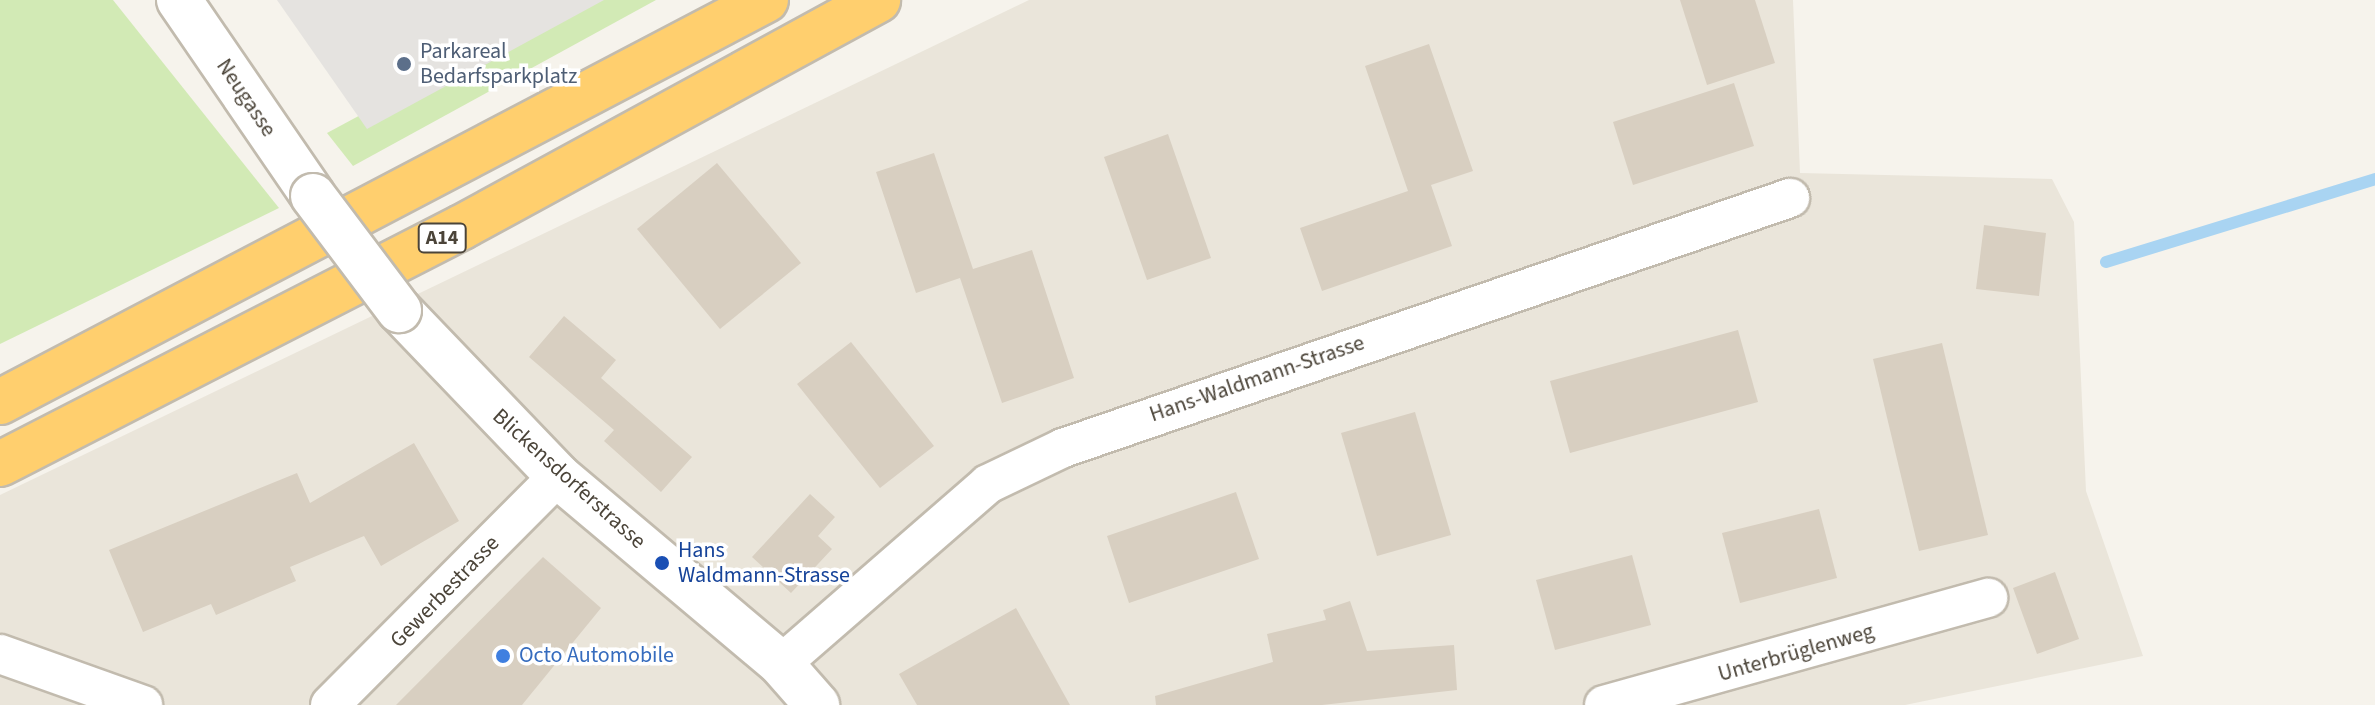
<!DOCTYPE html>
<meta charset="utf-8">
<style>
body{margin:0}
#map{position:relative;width:2375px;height:705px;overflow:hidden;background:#f6f3ec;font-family:"Source Sans 3",sans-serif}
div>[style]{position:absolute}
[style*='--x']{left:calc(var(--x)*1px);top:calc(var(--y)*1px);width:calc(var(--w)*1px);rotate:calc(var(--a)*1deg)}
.residential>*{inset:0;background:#eae5da}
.green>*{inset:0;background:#d2eab5}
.parking>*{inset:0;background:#e5e3e0}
.stream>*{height:12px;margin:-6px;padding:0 6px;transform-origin:6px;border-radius:6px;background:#a9d4f2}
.building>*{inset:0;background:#d8cfc1}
.roads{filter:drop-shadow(2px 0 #c2bbae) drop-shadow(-2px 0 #c2bbae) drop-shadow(0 2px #c2bbae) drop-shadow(0 -2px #c2bbae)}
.minor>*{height:38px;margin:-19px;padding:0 19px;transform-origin:19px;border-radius:19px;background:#fff}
.tertiary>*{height:44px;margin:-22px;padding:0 22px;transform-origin:22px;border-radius:22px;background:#fff}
.motorway>*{height:44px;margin:-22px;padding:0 22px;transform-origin:22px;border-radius:22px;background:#ffcf6e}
.bridges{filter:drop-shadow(2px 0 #c2bbae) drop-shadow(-2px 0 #c2bbae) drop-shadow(0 2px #c2bbae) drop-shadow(0 -2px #c2bbae)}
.tertiary-bridge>*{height:44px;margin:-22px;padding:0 22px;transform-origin:22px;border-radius:22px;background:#fff}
.dots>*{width:22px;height:22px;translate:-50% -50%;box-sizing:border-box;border:4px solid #fff;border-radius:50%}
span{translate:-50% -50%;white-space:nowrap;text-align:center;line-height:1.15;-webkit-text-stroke:7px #fff;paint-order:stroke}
.shield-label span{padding:2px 6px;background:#fff;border:2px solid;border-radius:6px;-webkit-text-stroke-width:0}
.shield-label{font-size:20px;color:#4b4439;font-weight:700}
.service-label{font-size:22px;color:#4e5e75}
.left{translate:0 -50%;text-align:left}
.street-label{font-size:22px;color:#4b4439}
.transit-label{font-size:22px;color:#164399}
.shop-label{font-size:22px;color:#366cbe}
</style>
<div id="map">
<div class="residential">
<div style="clip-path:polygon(1029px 0,1793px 0,1800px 173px,2052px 179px,2074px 222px,2086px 491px,2143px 656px,1905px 705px,0 705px,0 495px)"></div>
</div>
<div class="green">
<div style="clip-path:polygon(0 0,113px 0,279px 208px,0 344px)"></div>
<div style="clip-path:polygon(574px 0,656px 0,353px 166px,327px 133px)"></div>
</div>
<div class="parking">
<div style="clip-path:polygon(277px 0,604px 0,367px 129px)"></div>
</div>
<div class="stream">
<div style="--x:2106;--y:262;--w:282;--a:-17.1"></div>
</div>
<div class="building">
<div style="clip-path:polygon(1680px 0,1755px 0,1775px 63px,1707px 85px)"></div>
<div style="clip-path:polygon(1429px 44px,1473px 171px,1431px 185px,1452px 246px,1322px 291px,1300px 228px,1408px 191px,1365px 66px)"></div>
<div style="clip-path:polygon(1734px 83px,1754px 146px,1633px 185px,1613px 122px)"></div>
<div style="clip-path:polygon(1168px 134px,1211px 258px,1147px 280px,1104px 157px)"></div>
<div style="clip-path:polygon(934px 153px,973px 269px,1032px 250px,1074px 378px,1002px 403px,960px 278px,916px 293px,876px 172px)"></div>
<div style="clip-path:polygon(717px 163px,801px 263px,720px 329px,637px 229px)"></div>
<div style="clip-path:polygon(1984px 225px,2046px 233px,2039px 296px,1976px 289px)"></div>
<div style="clip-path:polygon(564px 316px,616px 360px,601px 378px,692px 457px,661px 492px,604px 441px,614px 430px,529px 357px)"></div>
<div style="clip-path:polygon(1738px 330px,1758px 402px,1570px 453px,1550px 381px)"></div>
<div style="clip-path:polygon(851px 342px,934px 446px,880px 488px,797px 384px)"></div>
<div style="clip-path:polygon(1942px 343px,1988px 535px,1919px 551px,1873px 359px)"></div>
<div style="clip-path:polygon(1415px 412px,1451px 535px,1377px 556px,1341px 433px)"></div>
<div style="clip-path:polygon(414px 443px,459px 521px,381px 566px,364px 536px,290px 567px,296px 581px,216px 615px,211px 604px,143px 632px,109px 550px,297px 473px,310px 503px)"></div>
<div style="clip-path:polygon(1236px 492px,1259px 559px,1129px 603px,1107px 536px)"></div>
<div style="clip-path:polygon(810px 494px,835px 517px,818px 536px,832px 549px,791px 593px,752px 557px)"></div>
<div style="clip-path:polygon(1819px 509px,1837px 578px,1740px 603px,1722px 533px)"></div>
<div style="clip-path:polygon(1632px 555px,1651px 625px,1555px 650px,1536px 580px)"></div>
<div style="clip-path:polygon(543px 557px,601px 608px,522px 705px,396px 705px)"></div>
<div style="clip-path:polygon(2055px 572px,2079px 639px,2037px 654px,2013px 588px)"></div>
<div style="clip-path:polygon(1350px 601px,1367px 651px,1454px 645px,1457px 690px,1322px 705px,1156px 705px,1155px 696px,1273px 662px,1267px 634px,1326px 620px,1323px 610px)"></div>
<div style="clip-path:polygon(1016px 608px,1070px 705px,917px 705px,899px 674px)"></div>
</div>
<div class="roads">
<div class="minor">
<div style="--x:0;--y:654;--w:152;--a:19.6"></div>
<div style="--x:781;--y:664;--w:274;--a:-41"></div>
<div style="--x:988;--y:484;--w:83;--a:-25.6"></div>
<div style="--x:1063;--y:448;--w:769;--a:-18.98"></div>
<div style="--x:330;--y:705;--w:323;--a:-45.1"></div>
<div style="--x:1604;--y:705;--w:399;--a:-15.6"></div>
</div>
<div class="tertiary">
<div style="--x:179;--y:0;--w:237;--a:55.6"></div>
<div style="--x:399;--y:310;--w:230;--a:46.2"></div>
<div style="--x:558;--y:476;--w:292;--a:40.1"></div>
<div style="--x:781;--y:664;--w:55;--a:48.7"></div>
</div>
<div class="motorway">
<div style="--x:0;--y:402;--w:865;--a:-27.69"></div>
<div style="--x:0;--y:464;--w:519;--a:-27.16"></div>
<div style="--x:462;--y:227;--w:474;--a:-28.6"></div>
</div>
</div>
<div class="bridges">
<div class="tertiary-bridge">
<div style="--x:313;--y:196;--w:143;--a:53"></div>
</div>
</div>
<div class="dots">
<div style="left:404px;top:64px;background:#5c6f8a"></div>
<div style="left:662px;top:563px;background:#1a4fb4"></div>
<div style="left:503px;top:656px;background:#3f7fe0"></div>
</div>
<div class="shield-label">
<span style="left:442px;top:238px">A14</span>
</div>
<div class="service-label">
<span class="left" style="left:420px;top:64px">Parkareal<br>Bedarfsparkplatz</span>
</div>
<div class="street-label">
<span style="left:246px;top:98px;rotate:56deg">Neugasse</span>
<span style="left:1257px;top:379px;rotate:-19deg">Hans-Waldmann-Strasse</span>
<span style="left:569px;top:479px;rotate:42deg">Blickensdorferstrasse</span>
<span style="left:445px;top:592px;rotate:-46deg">Gewerbestrasse</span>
<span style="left:1796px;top:653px;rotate:-16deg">Unterbrüglenweg</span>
</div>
<div class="transit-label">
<span class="left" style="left:678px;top:563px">Hans<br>Waldmann-Strasse</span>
</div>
<div class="shop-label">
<span class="left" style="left:519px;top:656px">Octo Automobile</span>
</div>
</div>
